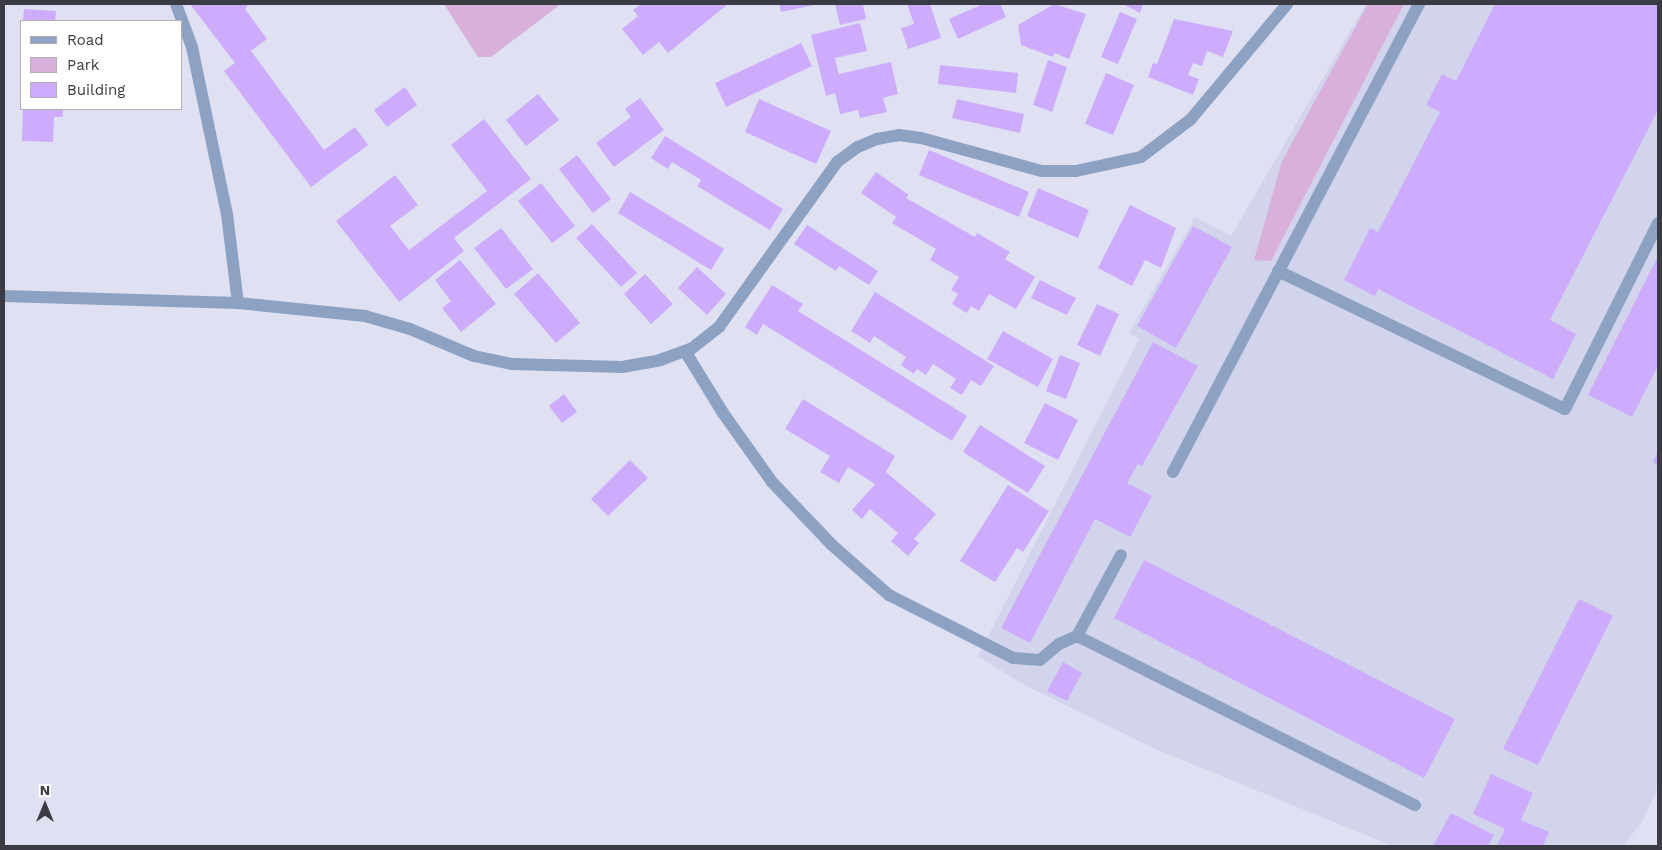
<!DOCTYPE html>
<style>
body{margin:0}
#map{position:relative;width:1662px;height:850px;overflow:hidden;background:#dfe1f2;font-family:"Work Sans",sans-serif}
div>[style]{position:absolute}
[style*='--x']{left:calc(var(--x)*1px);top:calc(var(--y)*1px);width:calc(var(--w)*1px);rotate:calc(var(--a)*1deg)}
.built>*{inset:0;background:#d1d4eb}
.green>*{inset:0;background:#d9b0db}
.building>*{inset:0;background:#ceacfd}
.minor>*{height:12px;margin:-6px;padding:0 6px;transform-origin:6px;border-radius:6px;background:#8da1c2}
span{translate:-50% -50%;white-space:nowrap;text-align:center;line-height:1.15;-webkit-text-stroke:4.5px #fff;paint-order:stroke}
.frame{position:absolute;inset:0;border:5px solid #3b3c43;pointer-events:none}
.legend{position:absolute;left:20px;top:20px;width:162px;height:90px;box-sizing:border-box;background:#fff;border:1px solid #b1b1b4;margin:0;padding:6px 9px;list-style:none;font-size:15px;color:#3b3c43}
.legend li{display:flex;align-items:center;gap:10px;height:25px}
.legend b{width:25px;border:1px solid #b1b1b4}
.north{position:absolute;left:20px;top:780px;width:50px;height:50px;-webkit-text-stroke:4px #fff;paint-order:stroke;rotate:0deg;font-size:14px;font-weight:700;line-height:20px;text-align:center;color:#3b3c43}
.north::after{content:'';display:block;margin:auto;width:18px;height:22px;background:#3b3c43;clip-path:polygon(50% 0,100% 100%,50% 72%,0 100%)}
</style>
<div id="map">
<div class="built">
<div style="clip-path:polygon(1366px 4px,1658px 4px,1658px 788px,1642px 822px,1623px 846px,1393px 846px,1162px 752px,1026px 686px,978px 656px,1139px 339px,1129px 333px,1195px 217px,1231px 236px)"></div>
</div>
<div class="green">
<div style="clip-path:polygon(444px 4px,561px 4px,491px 57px,478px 57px)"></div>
<div style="clip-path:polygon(1368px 4px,1404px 4px,1271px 261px,1254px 260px,1282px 161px)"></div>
</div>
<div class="building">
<div style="clip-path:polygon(190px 4px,249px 4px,245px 9px,267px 39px,251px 51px,324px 150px,355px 127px,368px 145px,311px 187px,224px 71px,235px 63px)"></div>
<div style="clip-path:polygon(641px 4px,728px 4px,668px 53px,659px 42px,643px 55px,622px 29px,638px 16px,633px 10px)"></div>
<div style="clip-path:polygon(779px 4px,814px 4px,814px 5px,781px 12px)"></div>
<div style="clip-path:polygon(835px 4px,863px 4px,866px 19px,840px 25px)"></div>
<div style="clip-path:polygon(907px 4px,930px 4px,941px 38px,908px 49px,901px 28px,914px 24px)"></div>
<div style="clip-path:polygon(983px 4px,1000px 4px,1006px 17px,958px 39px,949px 19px)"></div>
<div style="clip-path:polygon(1054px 4px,1086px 14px,1069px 59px,1055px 53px,1053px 57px,1021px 45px,1018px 25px)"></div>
<div style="clip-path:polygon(1123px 4px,1143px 4px,1140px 13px)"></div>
<div style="clip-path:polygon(1495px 4px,1658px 4px,1658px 110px,1550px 320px,1576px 334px,1553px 379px,1378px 289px,1375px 296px,1344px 280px,1370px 228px,1378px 232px,1440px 112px,1426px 105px,1442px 74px,1456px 81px)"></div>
<div style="clip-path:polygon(24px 9px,56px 11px,55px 21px,23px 21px)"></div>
<div style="clip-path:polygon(1120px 12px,1137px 19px,1118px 64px,1101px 57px)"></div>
<div style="clip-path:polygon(1174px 19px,1233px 31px,1223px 57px,1207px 51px,1202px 66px,1193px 63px,1188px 75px,1199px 79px,1193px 95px,1148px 77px,1153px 63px,1157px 64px)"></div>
<div style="clip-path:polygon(860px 23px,867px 51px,835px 58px,839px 74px,891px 62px,898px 94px,883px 98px,887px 112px,860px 118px,858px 110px,840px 114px,835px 93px,826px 96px,811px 35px)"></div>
<div style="clip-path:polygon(801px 43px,812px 66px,726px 107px,715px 83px)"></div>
<div style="clip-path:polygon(1048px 60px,1067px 67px,1052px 112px,1033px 105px)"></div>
<div style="clip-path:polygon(940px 65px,1018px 73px,1016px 93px,938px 84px)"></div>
<div style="clip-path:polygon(1106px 73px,1134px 85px,1113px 135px,1085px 124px)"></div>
<div style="clip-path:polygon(405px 87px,417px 105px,387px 127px,374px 110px)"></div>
<div style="clip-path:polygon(538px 94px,559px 120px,526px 146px,506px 120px)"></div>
<div style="clip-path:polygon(640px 98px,664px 130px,614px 167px,596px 143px,631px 117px,625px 109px)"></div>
<div style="clip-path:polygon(759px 99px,831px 131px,816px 164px,745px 132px)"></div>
<div style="clip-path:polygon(957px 99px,1024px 114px,1020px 133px,952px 118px)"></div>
<div style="clip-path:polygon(23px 109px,63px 109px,63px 117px,54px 117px,53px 142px,22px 141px)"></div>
<div style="clip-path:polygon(484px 119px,531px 179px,454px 238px,464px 251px,399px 302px,336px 221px,395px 175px,418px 205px,390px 226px,409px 250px,487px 191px,451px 145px)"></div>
<div style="clip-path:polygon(665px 136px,783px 209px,770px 230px,697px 186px,701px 180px,672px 162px,668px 169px,651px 158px)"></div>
<div style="clip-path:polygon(929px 150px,1029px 192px,1019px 217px,919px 175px)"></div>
<div style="clip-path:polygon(577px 155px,611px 199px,593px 213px,559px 169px)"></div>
<div style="clip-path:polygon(876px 172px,909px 195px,906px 198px,975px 237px,977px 233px,1010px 252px,1005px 259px,1035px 277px,1016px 309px,989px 294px,979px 311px,971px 306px,967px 313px,952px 304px,958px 294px,951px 290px,959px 277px,930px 260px,936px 249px,892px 223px,896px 217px,861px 193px)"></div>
<div style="clip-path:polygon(541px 183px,575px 226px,552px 243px,518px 201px)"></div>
<div style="clip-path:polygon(1038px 188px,1089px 210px,1078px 238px,1027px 216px)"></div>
<div style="clip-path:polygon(630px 192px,724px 249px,711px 270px,618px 213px)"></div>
<div style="clip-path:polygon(1130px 205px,1176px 228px,1161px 268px,1145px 260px,1132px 286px,1098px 268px)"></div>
<div style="clip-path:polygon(592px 224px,637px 273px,621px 287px,576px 238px)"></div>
<div style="clip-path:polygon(807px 225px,878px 271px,869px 285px,839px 266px,836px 271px,794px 244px)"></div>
<div style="clip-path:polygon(1193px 226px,1232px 247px,1176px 348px,1137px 326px)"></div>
<div style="clip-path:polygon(501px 228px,533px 269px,506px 289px,474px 248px)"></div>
<div style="clip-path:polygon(1658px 256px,1658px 366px,1632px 417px,1588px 395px)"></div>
<div style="clip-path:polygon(460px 260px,496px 304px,461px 332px,442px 308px,451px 301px,435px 280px)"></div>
<div style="clip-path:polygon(697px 267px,726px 294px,707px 315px,678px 288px)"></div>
<div style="clip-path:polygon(538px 273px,580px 323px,556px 343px,514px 294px)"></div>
<div style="clip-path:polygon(645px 274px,673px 304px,651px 324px,624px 294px)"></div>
<div style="clip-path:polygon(1040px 280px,1076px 298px,1067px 315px,1031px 298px)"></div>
<div style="clip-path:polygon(772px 285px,803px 304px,798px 311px,967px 416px,952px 441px,763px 324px,757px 335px,745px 327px)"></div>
<div style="clip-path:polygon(875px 292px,994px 366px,981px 386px,971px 380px,962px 395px,950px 388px,956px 379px,933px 364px,926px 375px,917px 369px,914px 374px,901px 365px,906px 357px,874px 336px,870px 343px,851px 331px)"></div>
<div style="clip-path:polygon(1097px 304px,1119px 314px,1100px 356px,1077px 345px)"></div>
<div style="clip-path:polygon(1003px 331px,1053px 359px,1038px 387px,987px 359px)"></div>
<div style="clip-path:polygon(1153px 342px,1198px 366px,1142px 466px,1138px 464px,1127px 483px,1152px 496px,1130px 537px,1095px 519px,1030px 643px,1001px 628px)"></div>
<div style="clip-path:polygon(1060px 355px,1080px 363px,1066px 399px,1046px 391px)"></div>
<div style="clip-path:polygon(564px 394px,577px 412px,562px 423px,549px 406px)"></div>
<div style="clip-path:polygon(803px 399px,895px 456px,886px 472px,936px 514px,914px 539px,919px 543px,908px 556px,891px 541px,898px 533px,870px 509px,862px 519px,852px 510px,875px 484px,848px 467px,839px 483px,820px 472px,830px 456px,785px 429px)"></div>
<div style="clip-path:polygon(1045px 403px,1078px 420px,1058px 460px,1024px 443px)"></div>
<div style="clip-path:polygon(980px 425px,1045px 466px,1028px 493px,963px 452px)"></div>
<div style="clip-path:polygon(1658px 451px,1658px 465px,1653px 462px)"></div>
<div style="clip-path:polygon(630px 460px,648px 478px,608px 516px,591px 499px)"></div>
<div style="clip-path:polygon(1008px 485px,1049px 511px,1023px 552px,1017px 548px,995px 582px,960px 561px)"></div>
<div style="clip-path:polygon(1144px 560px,1455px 719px,1424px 778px,1114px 618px)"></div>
<div style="clip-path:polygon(1579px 599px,1613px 616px,1538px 765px,1503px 749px)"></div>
<div style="clip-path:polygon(1063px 662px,1082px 673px,1067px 701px,1047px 691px)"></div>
<div style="clip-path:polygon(1491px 774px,1533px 793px,1521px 820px,1549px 832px,1543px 846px,1497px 846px,1505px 829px,1473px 814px)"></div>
<div style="clip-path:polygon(1451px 813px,1494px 835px,1488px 846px,1433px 846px)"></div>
</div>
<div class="minor">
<div style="--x:176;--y:4;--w:46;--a:69.6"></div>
<div style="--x:192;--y:47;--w:171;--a:78.2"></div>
<div style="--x:227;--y:214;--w:90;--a:83"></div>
<div style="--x:1278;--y:271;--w:318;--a:25.7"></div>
<div style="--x:1565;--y:409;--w:208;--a:-63.4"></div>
<div style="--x:4;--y:296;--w:234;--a:1.7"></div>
<div style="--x:238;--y:303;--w:128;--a:5.8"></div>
<div style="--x:365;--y:316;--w:47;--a:16.1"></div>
<div style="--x:410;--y:329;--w:69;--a:22.9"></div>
<div style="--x:474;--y:356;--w:39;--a:12"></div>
<div style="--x:512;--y:364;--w:110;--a:1.6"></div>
<div style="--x:622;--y:367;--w:39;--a:-10"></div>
<div style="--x:660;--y:360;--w:33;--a:-20"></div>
<div style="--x:691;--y:349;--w:36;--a:-38"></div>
<div style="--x:719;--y:327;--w:203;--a:-54.4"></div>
<div style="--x:837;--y:162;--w:26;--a:-36"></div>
<div style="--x:858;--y:147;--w:21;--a:-23"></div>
<div style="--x:877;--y:139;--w:22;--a:-10"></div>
<div style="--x:899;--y:135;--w:22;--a:8"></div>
<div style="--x:921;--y:138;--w:125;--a:15.3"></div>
<div style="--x:1042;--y:171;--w:34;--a:0"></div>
<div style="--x:1076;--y:171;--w:66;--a:-12.2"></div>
<div style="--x:1141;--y:157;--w:63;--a:-37.2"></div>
<div style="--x:1191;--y:119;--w:150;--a:-50.1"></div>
<div style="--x:685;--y:351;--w:73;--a:58.5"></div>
<div style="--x:723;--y:413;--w:85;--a:54.6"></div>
<div style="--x:772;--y:482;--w:87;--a:46.4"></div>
<div style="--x:832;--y:545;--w:76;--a:41.3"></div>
<div style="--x:889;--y:595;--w:139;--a:26.9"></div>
<div style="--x:1013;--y:658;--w:27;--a:4"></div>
<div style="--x:1040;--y:660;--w:25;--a:-40"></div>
<div style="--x:1059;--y:644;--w:20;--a:-24"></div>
<div style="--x:1077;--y:636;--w:378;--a:26.6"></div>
<div style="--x:1173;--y:472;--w:529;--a:-62.27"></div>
<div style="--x:1077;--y:636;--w:92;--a:-61.5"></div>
</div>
<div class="frame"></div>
<ul class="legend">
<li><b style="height:6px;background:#8da1c2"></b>Road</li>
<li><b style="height:14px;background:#d9b0db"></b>Park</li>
<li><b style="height:14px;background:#ceacfd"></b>Building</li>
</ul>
<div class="north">N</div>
</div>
